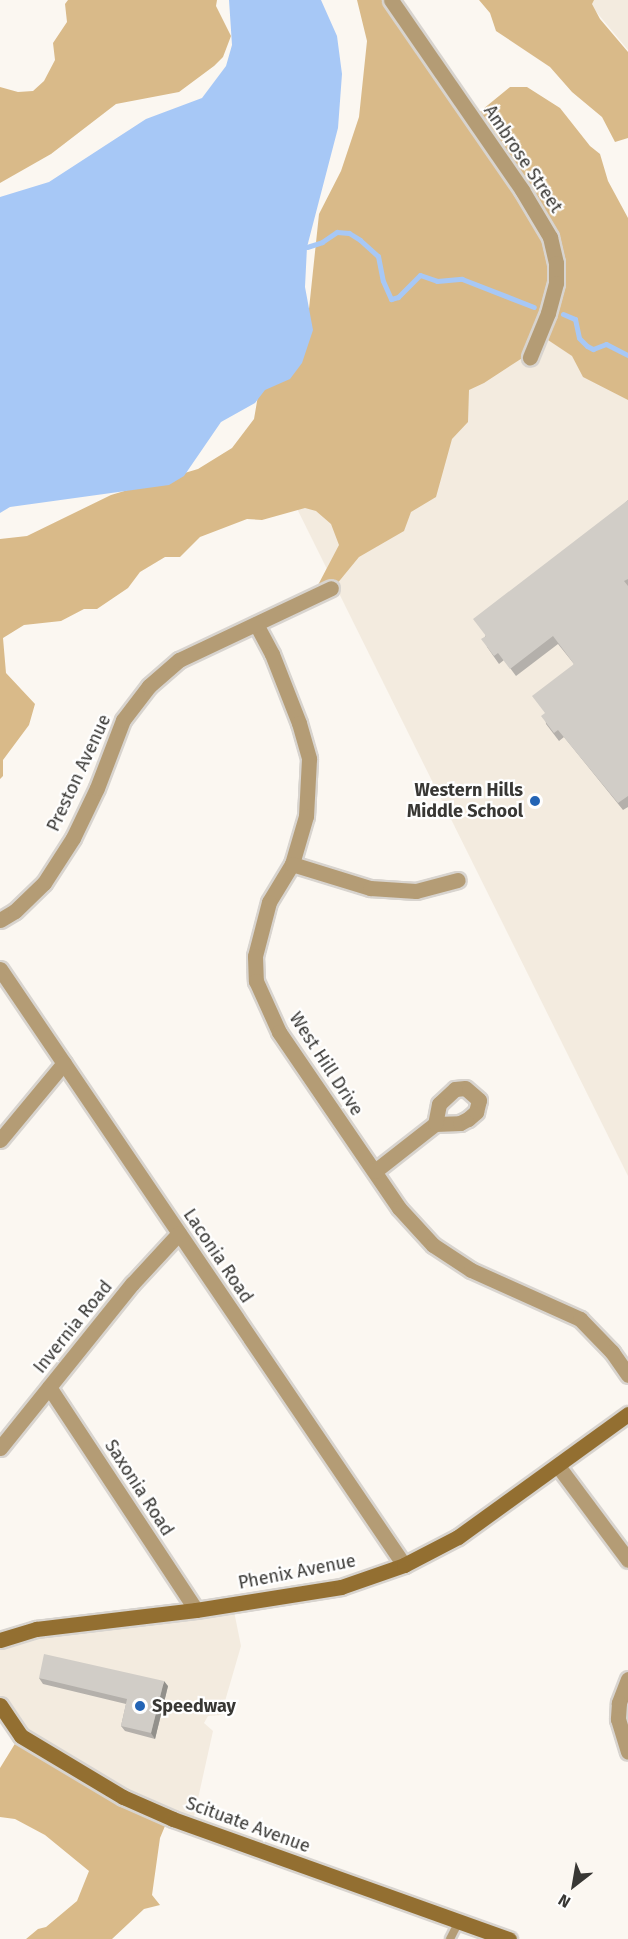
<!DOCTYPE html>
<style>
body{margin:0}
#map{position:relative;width:628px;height:1939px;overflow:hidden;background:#fbf7f1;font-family:"Fira Sans",sans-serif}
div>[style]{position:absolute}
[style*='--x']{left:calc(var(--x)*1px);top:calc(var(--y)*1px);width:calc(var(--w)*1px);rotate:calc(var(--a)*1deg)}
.built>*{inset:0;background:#f3ebdf}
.forest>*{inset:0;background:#d9ba89}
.water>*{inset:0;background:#a7c8f6}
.stream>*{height:5px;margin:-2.5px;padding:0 2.5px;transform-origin:2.5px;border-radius:2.5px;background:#a7c8f6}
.roads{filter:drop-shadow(2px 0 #d8d4cf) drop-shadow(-2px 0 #d8d4cf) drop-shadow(0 2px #d8d4cf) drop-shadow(0 -2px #d8d4cf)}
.lane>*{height:8px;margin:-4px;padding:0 4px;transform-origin:4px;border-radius:4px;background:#b49c75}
.street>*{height:15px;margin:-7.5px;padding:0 7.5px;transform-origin:7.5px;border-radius:7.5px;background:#b49c75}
.secondary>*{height:15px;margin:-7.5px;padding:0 7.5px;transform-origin:7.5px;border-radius:7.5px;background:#936f31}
.wall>*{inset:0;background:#b4b0ab}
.shaded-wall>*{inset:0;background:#92908b}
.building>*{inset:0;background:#d1cdc7}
.dots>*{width:16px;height:16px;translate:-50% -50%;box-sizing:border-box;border:3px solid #fff;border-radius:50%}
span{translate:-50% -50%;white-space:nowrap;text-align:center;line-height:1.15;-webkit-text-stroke:4.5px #fff;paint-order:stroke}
.street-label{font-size:18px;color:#383734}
.poi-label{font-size:18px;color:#383734;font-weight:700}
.right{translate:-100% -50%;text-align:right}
.left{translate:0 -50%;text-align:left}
.north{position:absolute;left:544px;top:1855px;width:60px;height:60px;-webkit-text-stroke:4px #fff;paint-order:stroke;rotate:211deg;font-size:16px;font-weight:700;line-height:24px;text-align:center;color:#383734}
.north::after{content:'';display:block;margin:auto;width:21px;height:27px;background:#383734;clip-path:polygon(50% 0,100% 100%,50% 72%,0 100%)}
</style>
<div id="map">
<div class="built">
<div style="clip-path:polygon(586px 0,628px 0,628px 50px,588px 2px)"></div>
<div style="clip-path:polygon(628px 297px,628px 1176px,256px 426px)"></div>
<div style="clip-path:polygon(232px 1601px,241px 1646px,221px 1715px,208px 1716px,204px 1723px,213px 1731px,193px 1821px,71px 1769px,0 1708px,0 1641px)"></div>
</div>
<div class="forest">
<div style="clip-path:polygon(68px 0,217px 0,216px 6px,231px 36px,223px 57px,214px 66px,179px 92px,116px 104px,51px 154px,0 183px,0 87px,18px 92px,33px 91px,44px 81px,55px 60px,53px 43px,67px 22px,65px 4px)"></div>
<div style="clip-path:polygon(357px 0,398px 0,477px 114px,510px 87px,527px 87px,560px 108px,590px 146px,600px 154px,608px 181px,628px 218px,628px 400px,583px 377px,572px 356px,542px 336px,527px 355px,484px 383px,469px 390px,468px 422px,452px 439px,436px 497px,411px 512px,404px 531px,359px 557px,336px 585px,331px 583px,318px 585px,339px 545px,331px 524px,316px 511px,305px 508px,262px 520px,247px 519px,200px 537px,180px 557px,165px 557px,140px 572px,128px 588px,97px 609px,84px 609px,61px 621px,24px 625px,3px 638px,6px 673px,35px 704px,29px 725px,3px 760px,3px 776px,0 779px,0 539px,27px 536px,111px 495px,198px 469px,232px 448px,254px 419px,266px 349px,301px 320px,309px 309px,319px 214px,341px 171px,359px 117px,367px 41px)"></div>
<div style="clip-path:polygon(479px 0,594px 0,592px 4px,600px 19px,628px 52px,628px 138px,615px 142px,602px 117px,572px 92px,550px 67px,496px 31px,490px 13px)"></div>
<div style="clip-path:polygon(21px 1734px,170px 1814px,160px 1838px,152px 1895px,160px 1905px,144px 1909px,112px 1939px,26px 1939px,38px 1929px,46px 1927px,77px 1901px,89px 1871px,45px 1835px,15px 1819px,0 1817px,0 1768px)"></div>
</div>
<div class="water">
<div style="clip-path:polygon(229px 0,321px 0,337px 36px,342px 74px,338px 128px,307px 247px,305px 287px,313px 330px,302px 363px,290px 379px,265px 390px,255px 403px,221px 422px,184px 476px,169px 485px,10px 507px,0 513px,0 197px,49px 182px,146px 119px,202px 98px,226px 66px,232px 45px)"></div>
</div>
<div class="stream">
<div style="--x:307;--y:247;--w:16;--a:-18"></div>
<div style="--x:322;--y:242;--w:18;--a:-34"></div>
<div style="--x:337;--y:232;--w:12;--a:5"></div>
<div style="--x:349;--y:233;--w:13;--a:32"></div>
<div style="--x:360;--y:240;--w:24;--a:42"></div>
<div style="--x:378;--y:256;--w:25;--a:79"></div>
<div style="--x:383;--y:281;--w:20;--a:66"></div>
<div style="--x:391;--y:299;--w:7;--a:-16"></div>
<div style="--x:398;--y:297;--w:31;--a:-45"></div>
<div style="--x:420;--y:275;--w:18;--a:19"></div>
<div style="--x:437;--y:281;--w:25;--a:-5"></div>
<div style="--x:462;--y:279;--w:77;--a:21.3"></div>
<div style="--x:563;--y:314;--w:13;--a:23"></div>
<div style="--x:575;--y:319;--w:19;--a:78"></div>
<div style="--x:579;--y:338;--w:11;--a:45"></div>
<div style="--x:587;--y:346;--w:7;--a:27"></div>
<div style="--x:593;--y:349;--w:14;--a:-21"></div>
<div style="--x:606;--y:344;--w:25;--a:27"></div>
</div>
<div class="roads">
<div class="lane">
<div style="--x:450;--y:1939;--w:20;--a:-63"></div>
</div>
<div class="street">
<div style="--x:391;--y:0;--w:231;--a:55.4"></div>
<div style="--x:522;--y:190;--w:55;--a:59.2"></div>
<div style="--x:550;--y:237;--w:27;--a:77"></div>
<div style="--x:556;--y:263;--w:20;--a:90"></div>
<div style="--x:556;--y:283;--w:31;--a:105"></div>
<div style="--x:548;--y:313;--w:48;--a:112.2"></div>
<div style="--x:256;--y:624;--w:34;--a:62"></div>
<div style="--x:272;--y:654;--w:74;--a:68.6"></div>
<div style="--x:299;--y:723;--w:37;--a:74"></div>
<div style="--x:309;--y:759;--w:57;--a:93"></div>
<div style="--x:306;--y:816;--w:50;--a:106.3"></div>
<div style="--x:292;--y:864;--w:44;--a:121.2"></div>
<div style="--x:269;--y:902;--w:56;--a:104.5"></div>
<div style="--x:255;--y:956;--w:25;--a:88"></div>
<div style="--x:256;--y:981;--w:56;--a:65.7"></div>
<div style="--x:279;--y:1032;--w:213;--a:55.7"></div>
<div style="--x:399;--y:1208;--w:50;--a:47.4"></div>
<div style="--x:433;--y:1245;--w:45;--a:33.3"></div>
<div style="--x:471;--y:1270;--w:120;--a:24.2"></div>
<div style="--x:580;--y:1319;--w:46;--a:45.9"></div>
<div style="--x:612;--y:1352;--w:28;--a:55"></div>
<div style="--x:292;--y:864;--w:82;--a:17.1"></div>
<div style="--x:370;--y:888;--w:46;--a:3.7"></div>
<div style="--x:416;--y:891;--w:43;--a:-14.7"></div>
<div style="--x:0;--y:920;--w:17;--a:-31"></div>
<div style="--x:15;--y:911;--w:40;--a:-44"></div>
<div style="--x:44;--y:883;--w:54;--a:-57.2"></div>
<div style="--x:73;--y:838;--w:55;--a:-64.4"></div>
<div style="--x:97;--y:788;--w:73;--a:-69.1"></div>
<div style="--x:123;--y:720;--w:43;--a:-52.6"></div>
<div style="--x:149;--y:686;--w:40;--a:-41"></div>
<div style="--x:179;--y:660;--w:168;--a:-25.3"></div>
<div style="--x:0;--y:969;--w:720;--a:55.87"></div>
<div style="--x:0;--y:1140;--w:100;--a:-50.3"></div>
<div style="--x:375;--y:1171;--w:76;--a:-38.1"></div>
<div style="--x:435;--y:1124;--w:25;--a:-2"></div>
<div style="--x:460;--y:1123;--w:9;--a:-27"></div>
<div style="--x:468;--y:1119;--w:11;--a:-41"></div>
<div style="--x:476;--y:1112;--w:12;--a:-76"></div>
<div style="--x:479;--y:1100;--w:18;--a:-139"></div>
<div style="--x:465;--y:1088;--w:10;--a:174"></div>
<div style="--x:455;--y:1089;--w:22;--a:137"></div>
<div style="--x:439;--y:1104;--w:20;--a:101"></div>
<div style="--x:49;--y:1387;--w:267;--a:56.6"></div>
<div style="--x:0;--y:1448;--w:211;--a:-51.2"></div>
<div style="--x:132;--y:1284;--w:69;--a:-47.3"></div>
<div style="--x:558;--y:1466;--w:117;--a:53.3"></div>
<div style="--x:628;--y:1679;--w:26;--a:111"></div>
<div style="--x:619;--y:1703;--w:16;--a:94"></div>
<div style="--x:618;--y:1719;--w:34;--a:73"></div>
</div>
<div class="secondary">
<div style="--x:0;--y:1640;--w:38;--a:-17"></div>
<div style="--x:36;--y:1629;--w:161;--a:-6.8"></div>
<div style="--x:196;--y:1610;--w:147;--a:-9"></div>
<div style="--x:341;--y:1587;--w:67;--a:-19.2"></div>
<div style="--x:404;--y:1565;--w:61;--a:-27.4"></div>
<div style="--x:458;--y:1537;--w:210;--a:-35.9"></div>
<div style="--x:0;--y:1705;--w:37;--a:56"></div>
<div style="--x:21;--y:1736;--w:119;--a:30.9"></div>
<div style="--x:123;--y:1797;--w:55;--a:23.7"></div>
<div style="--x:173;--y:1819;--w:357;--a:19.7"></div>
</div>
</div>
<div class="wall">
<div style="clip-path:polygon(628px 500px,628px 807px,623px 810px,564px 737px,559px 741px,546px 724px,545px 713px,574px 664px,558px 644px,516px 676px,504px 660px,499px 664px,487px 647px,485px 636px)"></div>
<div style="clip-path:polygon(39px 1678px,168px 1686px,155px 1739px,125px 1731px,121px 1726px,126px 1704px,43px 1684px)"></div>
</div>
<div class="shaded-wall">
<div style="clip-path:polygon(164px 1681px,168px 1686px,155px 1739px,151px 1733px)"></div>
</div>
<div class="building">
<div style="clip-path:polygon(628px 500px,628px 579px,624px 581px,628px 586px,628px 796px,618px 803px,558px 730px,554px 733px,541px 716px,545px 713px,532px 696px,574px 664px,553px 636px,510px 669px,498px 653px,494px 656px,481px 639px,486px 636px,473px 619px)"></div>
<div style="clip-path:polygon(44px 1654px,164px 1681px,151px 1733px,121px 1726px,127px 1699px,39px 1678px)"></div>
</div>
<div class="dots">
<div style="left:535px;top:801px;background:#2364b5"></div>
<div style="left:140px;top:1706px;background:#2364b5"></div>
</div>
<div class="street-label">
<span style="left:523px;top:159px;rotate:56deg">Ambrose Street</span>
<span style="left:79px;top:773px;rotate:-65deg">Preston Avenue</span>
<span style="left:326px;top:1064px;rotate:57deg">West Hill Drive</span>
<span style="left:218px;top:1256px;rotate:56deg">Laconia Road</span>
<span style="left:73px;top:1327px;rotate:-51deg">Invernia Road</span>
<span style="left:139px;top:1488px;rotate:57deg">Saxonia Road</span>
<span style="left:297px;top:1572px;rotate:-11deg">Phenix Avenue</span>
<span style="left:248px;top:1825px;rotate:20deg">Scituate Avenue</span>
</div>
<div class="poi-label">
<span class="right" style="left:523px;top:801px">Western Hills<br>Middle School</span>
<span class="left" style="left:152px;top:1706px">Speedway</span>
</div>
<div class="north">N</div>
</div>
